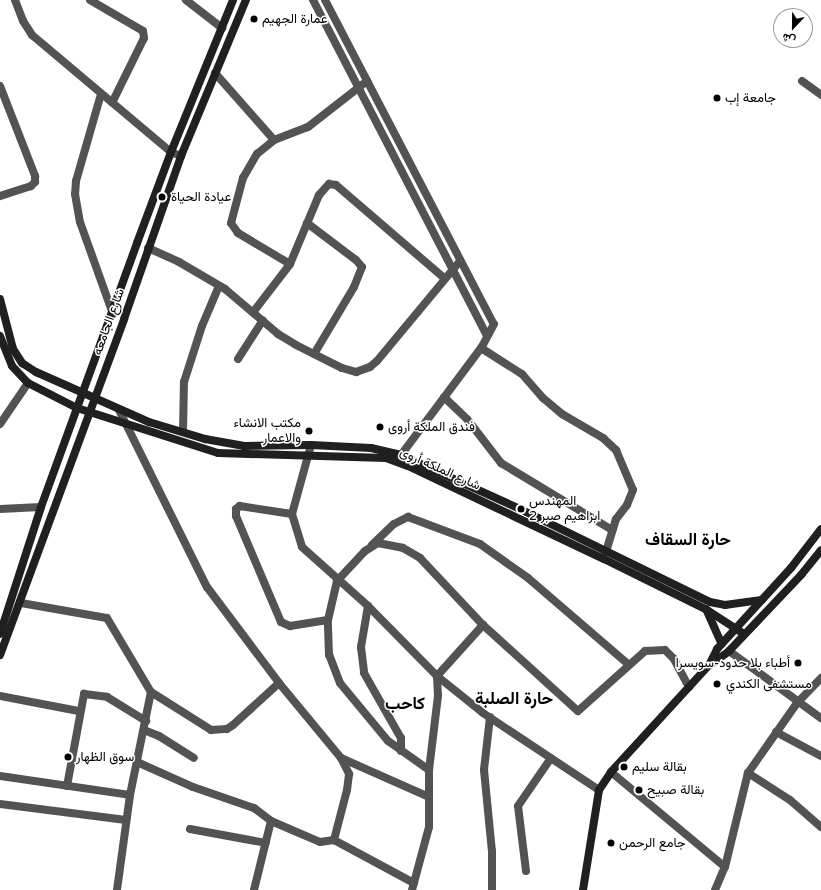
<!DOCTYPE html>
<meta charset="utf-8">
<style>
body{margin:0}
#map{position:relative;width:821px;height:890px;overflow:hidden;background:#fff;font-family:"Varela Round",Vazirmatn,sans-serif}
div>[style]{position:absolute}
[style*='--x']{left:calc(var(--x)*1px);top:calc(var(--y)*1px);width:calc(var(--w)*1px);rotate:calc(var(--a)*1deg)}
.street>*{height:8px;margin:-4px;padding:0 4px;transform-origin:4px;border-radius:4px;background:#535353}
.secondary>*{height:8px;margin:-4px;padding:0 4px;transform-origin:4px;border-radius:4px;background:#202020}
.dots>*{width:11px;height:11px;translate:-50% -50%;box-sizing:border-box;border:2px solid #fff;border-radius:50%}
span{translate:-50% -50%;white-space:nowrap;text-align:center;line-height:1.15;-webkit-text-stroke:3px #fff;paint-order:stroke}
.poi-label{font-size:13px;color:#000}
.left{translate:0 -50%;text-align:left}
.right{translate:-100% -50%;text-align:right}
.street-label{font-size:13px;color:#000}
.district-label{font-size:17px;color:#000;font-weight:700}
.north{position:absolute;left:773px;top:8px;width:40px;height:40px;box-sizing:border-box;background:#fff;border:1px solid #999;border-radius:50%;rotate:202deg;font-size:11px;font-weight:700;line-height:16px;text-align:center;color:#000}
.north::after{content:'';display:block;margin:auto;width:14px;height:18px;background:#000;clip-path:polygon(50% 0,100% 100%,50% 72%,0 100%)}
</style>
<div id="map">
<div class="street">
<div style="--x:15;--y:0;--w:22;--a:69"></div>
<div style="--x:23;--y:21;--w:17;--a:57"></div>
<div style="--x:32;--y:35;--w:182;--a:40.1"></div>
<div style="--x:171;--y:152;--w:11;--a:22"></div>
<div style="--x:90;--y:0;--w:61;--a:30.3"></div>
<div style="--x:143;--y:31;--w:7;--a:82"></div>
<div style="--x:144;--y:38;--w:72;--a:116.2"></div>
<div style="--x:186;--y:0;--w:46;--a:37.9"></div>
<div style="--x:313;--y:0;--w:378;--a:62.6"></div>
<div style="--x:325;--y:0;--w:365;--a:62.5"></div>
<div style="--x:494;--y:324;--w:27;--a:118"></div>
<div style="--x:481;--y:348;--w:134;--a:126.8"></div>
<div style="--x:215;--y:73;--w:89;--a:48.6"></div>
<div style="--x:802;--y:81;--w:24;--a:36"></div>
<div style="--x:0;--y:86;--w:97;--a:68.7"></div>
<div style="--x:35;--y:176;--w:6;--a:90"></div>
<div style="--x:35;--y:182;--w:6;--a:135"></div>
<div style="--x:31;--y:186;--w:33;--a:162"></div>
<div style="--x:101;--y:94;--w:91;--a:106"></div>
<div style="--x:76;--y:181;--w:13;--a:94"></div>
<div style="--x:75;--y:194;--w:28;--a:80"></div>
<div style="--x:80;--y:222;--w:98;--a:70.3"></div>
<div style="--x:307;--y:223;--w:61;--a:37.1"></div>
<div style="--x:356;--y:260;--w:9;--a:49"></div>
<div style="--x:362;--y:267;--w:22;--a:112"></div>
<div style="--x:354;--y:287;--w:78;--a:120.8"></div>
<div style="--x:148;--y:248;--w:34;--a:24"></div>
<div style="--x:179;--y:262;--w:53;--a:30.4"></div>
<div style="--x:225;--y:289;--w:70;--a:40.3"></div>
<div style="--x:278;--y:334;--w:21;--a:31"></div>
<div style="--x:296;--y:345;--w:51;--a:26.6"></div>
<div style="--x:342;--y:368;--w:15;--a:16"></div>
<div style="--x:356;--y:372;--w:15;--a:-20"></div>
<div style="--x:370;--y:367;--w:9;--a:-41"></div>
<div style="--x:377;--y:361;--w:130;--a:-50.3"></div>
<div style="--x:290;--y:264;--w:61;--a:-149.2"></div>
<div style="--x:238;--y:233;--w:12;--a:-125"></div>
<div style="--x:231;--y:223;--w:47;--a:-75.1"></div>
<div style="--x:243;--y:178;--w:28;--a:-60"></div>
<div style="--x:257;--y:154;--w:22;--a:-39"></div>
<div style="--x:274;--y:140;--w:36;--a:-21"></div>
<div style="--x:308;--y:127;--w:75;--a:-37.9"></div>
<div style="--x:254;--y:311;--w:59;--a:-52.5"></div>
<div style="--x:290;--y:264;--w:75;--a:-67.2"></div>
<div style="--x:319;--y:195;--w:15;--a:-48"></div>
<div style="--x:329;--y:184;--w:7;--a:8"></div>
<div style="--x:336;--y:185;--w:143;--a:40.7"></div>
<div style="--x:481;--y:348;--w:49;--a:32.4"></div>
<div style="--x:522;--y:374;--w:32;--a:49"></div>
<div style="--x:543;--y:398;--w:25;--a:40"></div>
<div style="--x:562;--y:414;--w:48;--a:30.3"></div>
<div style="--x:603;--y:438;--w:18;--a:43"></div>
<div style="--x:616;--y:450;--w:43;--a:67"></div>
<div style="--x:633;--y:490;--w:16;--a:112"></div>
<div style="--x:627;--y:505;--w:18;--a:128"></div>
<div style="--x:616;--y:519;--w:34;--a:107"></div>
<div style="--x:238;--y:359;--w:46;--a:-57.3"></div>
<div style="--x:444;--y:397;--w:32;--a:44"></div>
<div style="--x:467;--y:419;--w:56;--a:52.3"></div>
<div style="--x:501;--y:463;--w:130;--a:31.1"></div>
<div style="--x:119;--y:410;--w:198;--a:63.6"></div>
<div style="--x:207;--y:587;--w:120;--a:53.1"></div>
<div style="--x:279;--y:683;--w:97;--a:50.4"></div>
<div style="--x:341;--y:758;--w:18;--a:63"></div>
<div style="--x:349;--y:774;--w:16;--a:97"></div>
<div style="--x:347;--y:790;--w:52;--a:104.6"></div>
<div style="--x:0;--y:424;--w:50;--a:-55.7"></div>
<div style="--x:183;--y:432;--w:50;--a:-88.9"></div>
<div style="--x:184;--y:382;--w:59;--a:-72.2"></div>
<div style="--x:202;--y:326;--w:43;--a:-67"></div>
<div style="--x:311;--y:445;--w:72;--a:105.4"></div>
<div style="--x:292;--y:514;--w:34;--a:73"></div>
<div style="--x:302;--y:547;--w:89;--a:41.8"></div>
<div style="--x:368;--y:606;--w:98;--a:45.4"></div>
<div style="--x:437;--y:676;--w:59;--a:38.8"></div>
<div style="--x:483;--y:713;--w:139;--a:33.6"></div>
<div style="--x:0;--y:509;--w:41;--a:-2.8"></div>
<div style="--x:292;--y:514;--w:53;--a:-171.3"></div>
<div style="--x:240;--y:506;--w:5;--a:143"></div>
<div style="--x:236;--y:509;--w:7;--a:90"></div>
<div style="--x:236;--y:516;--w:115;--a:67"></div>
<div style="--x:281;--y:622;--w:10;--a:24"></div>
<div style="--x:290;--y:626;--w:38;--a:-9"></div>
<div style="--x:372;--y:545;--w:30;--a:-44"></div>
<div style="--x:394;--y:524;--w:16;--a:-27"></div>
<div style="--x:408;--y:517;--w:77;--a:20.6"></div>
<div style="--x:480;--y:544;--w:59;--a:35.3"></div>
<div style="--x:528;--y:578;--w:133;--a:40.7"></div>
<div style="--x:21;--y:603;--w:87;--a:9.9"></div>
<div style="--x:107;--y:618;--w:86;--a:59.3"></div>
<div style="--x:151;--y:692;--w:71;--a:32.3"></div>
<div style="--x:211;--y:730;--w:16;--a:-4"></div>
<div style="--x:227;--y:729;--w:7;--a:-34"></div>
<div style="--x:233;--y:725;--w:62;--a:-42.4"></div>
<div style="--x:368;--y:606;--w:42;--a:99.7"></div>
<div style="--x:361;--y:647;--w:26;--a:83"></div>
<div style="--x:364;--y:673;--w:75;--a:60.4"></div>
<div style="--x:401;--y:738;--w:13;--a:90"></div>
<div style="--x:729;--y:651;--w:114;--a:36.1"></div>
<div style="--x:0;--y:696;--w:80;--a:10.8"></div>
<div style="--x:490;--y:717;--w:53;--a:96.5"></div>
<div style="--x:484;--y:770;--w:81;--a:84.4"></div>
<div style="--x:492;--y:851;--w:39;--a:90"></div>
<div style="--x:144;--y:730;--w:16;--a:22"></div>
<div style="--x:159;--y:736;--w:41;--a:32.2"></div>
<div style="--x:776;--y:732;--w:51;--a:28.1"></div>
<div style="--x:341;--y:758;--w:96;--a:23.9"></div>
<div style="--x:137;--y:762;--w:61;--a:24.1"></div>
<div style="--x:193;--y:787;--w:65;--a:19"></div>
<div style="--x:254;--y:808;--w:21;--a:37"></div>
<div style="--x:271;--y:821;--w:53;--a:23.2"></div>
<div style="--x:320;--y:842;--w:14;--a:-8"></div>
<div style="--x:334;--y:840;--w:91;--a:28.3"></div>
<div style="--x:429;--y:770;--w:50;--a:-144.7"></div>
<div style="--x:388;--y:741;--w:75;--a:-129.6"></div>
<div style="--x:340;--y:683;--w:30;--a:-111"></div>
<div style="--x:329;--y:655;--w:35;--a:-92"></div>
<div style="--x:328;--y:620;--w:40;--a:-77"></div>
<div style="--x:337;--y:581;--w:41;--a:-47"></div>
<div style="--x:365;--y:551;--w:15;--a:-32"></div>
<div style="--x:378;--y:543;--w:25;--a:11"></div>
<div style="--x:403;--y:548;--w:20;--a:30"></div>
<div style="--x:420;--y:558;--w:92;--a:46.8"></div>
<div style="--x:483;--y:625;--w:128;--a:42.2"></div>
<div style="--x:578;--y:711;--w:90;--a:-41.8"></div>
<div style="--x:645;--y:651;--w:20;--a:-3"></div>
<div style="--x:665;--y:650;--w:13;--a:45"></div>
<div style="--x:674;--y:659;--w:32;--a:62"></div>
<div style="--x:611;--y:772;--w:148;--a:39.8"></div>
<div style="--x:748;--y:773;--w:50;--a:32.7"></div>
<div style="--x:790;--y:800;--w:41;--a:41.1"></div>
<div style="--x:0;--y:776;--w:131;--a:8.3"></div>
<div style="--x:67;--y:786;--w:94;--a:-79.5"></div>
<div style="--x:84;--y:694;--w:23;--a:7"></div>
<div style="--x:107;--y:697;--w:46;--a:31.6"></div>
<div style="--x:0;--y:804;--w:127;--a:7.2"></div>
<div style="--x:190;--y:829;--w:77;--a:10.4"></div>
<div style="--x:526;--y:871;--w:65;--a:-97"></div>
<div style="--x:518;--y:806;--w:58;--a:-55.5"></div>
<div style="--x:117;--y:890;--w:96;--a:-82.2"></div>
<div style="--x:130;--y:795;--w:105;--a:-78.5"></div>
<div style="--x:254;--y:890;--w:71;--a:-76.2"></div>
<div style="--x:412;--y:890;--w:65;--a:-74.9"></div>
<div style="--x:429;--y:827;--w:57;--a:-90"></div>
<div style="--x:429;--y:770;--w:75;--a:-83.1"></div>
<div style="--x:438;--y:696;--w:20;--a:-93"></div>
<div style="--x:437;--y:676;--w:69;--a:-48"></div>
<div style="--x:715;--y:890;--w:25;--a:-67"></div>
<div style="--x:725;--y:867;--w:97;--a:-76.3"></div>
<div style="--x:748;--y:773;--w:85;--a:-55"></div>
<div style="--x:797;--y:703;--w:35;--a:-46"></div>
</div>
<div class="secondary">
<div style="--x:0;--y:299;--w:52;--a:75.4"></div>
<div style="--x:13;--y:349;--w:17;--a:57"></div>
<div style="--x:22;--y:363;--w:17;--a:33"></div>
<div style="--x:36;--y:372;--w:124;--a:23.9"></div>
<div style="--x:149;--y:422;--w:59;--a:16.9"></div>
<div style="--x:205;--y:439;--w:40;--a:10"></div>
<div style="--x:244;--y:446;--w:67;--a:-0.9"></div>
<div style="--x:311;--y:445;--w:60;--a:2.9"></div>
<div style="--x:371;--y:448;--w:31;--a:13"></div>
<div style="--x:401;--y:455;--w:133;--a:24.4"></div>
<div style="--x:522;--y:510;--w:209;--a:26.1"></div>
<div style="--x:710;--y:602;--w:15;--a:11"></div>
<div style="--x:725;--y:605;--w:37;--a:-8"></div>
<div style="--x:0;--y:336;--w:32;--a:68"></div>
<div style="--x:12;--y:366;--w:23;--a:47"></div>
<div style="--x:28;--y:383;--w:55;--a:27"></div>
<div style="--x:77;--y:408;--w:148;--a:17.7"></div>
<div style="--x:218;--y:453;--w:168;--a:1.7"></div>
<div style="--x:386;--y:458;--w:23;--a:20"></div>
<div style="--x:408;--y:466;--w:217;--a:25.4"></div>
<div style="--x:604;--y:559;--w:115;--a:26.3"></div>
<div style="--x:707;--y:610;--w:44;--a:33"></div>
<div style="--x:707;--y:611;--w:36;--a:66"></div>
<div style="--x:0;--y:634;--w:133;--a:-72.1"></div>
<div style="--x:41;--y:507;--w:281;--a:-70"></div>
<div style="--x:137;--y:243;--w:97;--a:-69.5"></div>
<div style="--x:171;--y:152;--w:164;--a:-67.8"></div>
<div style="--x:0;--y:655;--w:358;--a:-69.7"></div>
<div style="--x:124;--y:319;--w:173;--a:-70.7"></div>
<div style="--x:181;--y:156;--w:169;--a:-67.4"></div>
<div style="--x:710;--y:665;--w:24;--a:-36"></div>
<div style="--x:729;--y:651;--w:105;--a:-46.5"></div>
<div style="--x:801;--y:575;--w:32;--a:-51"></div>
<div style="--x:583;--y:890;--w:101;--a:-80.9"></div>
<div style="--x:599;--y:790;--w:22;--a:-56"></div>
<div style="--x:611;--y:772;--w:145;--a:-47.5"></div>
<div style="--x:709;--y:665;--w:18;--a:-63"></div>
<div style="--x:717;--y:649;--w:110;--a:-47.6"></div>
<div style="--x:791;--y:568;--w:49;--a:-52.4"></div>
</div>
<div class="dots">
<div style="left:254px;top:19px;background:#000"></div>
<div style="left:717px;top:98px;background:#000"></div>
<div style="left:162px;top:197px;background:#000"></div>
<div style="left:380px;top:427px;background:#000"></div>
<div style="left:309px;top:431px;background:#000"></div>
<div style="left:521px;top:509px;background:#000"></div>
<div style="left:798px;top:663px;background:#000"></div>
<div style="left:717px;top:684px;background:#000"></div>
<div style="left:68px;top:757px;background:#000"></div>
<div style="left:624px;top:767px;background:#000"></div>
<div style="left:639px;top:790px;background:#000"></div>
<div style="left:611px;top:843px;background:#000"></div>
</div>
<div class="poi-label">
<span class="left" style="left:262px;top:19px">عمارة الجهيم</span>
<span class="left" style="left:725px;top:98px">جامعة إب</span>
<span class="left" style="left:171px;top:197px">عيادة الحياة</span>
<span class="right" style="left:301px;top:431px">مكتب الانشاء<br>والاعمار</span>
<span class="left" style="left:388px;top:427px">فندق الملكة أروى</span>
<span class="left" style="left:529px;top:509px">المهندس<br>ابراهيم صبر 2</span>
<span class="right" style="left:790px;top:663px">أطباء بلا حدود-سويسرا</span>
<span class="left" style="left:726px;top:684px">مستشفى الكندي</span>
<span class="left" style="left:76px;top:757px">سوق الظهار</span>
<span class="left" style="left:632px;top:767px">بقالة سليم</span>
<span class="left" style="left:647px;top:790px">بقالة صبيح</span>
<span class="left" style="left:619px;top:843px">جامع الرحمن</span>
</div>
<div class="street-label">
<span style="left:109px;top:322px;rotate:-70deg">شارع الجامعه</span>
<span style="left:440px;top:469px;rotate:24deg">شارع الملكة أروى</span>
</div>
<div class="district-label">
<span style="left:688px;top:540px">حارة السقاف</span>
<span style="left:514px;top:699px">حارة الصلبة</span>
<span style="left:405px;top:704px">كاحب</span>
</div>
<div class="north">ش</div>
</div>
